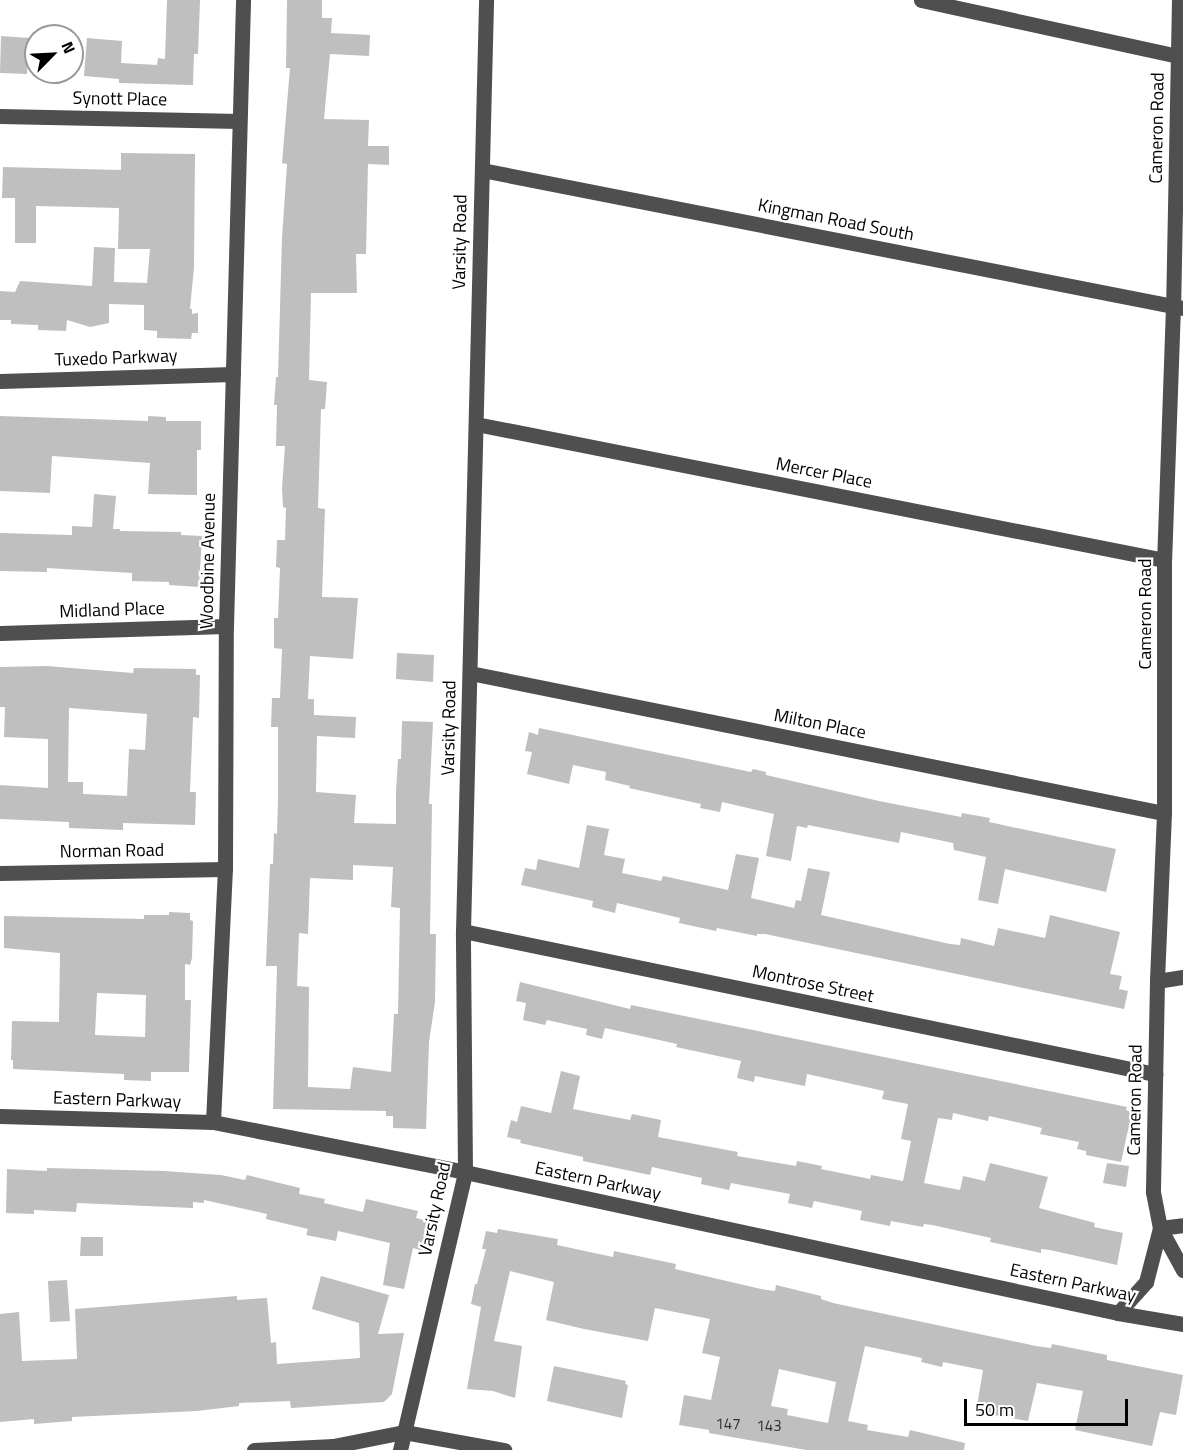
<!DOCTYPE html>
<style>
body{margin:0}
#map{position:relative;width:1183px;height:1450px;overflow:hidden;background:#fff;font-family:"Titillium Web",sans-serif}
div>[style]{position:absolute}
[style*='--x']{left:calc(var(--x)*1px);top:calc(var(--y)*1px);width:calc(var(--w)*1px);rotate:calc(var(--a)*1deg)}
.building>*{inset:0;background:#bfbfbf}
.minor>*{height:15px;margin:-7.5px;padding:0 7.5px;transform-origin:7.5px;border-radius:7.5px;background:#4f4f4f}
span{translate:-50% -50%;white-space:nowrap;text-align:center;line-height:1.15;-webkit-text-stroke:4.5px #fff;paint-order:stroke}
.number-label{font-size:15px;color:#303030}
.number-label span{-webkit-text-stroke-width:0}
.street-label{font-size:18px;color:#000}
.north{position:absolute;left:24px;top:24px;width:60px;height:60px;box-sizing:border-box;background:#fff;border:2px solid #999;border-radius:50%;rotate:66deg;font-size:16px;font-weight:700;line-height:24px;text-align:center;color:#000}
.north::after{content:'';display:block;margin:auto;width:21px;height:27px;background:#000;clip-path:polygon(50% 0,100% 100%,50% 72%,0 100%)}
.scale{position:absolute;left:964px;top:1399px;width:164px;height:27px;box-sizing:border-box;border:3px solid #000;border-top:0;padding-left:8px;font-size:18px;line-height:21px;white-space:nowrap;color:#000;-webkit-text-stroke:4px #fff;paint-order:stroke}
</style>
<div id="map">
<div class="building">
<div style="clip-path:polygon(167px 0,200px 0,198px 54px,194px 54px,193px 85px,119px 83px,119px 79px,84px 76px,87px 38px,122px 41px,121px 63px,157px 65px,158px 58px,165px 59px)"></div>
<div style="clip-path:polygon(evenodd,287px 0,322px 0,322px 18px,332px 18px,331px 33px,370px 35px,369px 56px,330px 54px,324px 119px,369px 120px,368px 146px,389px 146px,389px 165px,368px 164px,366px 254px,356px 254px,357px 293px,311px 293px,309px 380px,327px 382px,325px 409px,321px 409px,318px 508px,325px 509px,322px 597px,358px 598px,353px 659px,310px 656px,308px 699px,314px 699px,314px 715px,356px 717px,355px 738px,317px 736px,316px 792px,356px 795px,354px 823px,396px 824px,396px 791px,398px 759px,401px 759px,402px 721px,433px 722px,429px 804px,432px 804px,430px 934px,436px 934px,435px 1002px,429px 1042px,426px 1129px,393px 1128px,393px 1116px,386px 1116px,386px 1111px,273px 1109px,277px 966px,266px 966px,270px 864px,273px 864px,274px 833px,277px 834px,278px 799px,278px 727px,271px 727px,272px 698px,280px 698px,282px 649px,274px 648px,274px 618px,278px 618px,280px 568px,276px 567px,277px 540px,285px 540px,286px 508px,283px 507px,282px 488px,285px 446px,276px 446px,277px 405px,274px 405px,276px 377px,278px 377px,282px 238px,287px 164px,282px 163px,290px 68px,286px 68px,287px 0,353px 865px,393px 867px,391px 907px,400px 908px,398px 1014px,394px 1014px,391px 1072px,353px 1067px,350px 1089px,308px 1087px,309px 987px,297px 986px,299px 933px,308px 934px,310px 878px,353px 880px,353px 865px)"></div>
<div style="clip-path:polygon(1px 36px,29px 38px,27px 74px,0 73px)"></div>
<div style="clip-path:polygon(121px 153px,195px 154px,194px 267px,190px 309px,192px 309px,192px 314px,198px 313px,198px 333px,192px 333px,191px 339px,157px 338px,157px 331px,144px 330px,144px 305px,109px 304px,109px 323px,90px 327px,67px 320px,66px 331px,38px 330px,38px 325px,11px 324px,11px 320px,0 320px,0 291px,15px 292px,20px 281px,92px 286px,94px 247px,115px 248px,114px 282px,147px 283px,150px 249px,118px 249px,119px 208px,36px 206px,36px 243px,15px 243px,15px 198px,2px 198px,3px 167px,121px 170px)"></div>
<div style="clip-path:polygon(0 416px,148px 421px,148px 416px,166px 417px,166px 421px,201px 421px,201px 450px,197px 450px,197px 495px,148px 494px,150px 463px,52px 456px,50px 493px,0 491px)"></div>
<div style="clip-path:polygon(94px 494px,116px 496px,113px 529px,120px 529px,120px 531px,181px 532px,181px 535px,202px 536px,199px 587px,169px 585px,169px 582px,132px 581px,132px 573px,47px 568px,47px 572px,0 571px,0 533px,72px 535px,72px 526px,92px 527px)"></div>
<div style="clip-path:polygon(397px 653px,434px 655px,433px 682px,396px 679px)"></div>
<div style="clip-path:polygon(evenodd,47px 666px,133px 673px,134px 668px,196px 669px,196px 675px,200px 675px,199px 718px,193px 717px,190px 792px,196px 792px,195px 825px,123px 823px,123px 830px,69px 828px,69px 822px,0 819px,0 785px,48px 788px,48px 739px,4px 737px,5px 707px,0 707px,0 667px,47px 666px,69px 708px,147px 714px,145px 750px,129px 749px,127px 796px,83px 794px,83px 782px,68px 782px,69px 708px)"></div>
<div style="clip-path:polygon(539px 728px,751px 772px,753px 769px,766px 772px,766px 775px,879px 801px,961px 817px,962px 813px,990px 818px,989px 822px,1116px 849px,1106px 892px,1005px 869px,998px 904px,978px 900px,986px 857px,954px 850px,953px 843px,901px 832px,899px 843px,808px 825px,807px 828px,797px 826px,791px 861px,766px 856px,774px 814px,722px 802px,720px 812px,700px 808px,701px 804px,629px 788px,630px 786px,605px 780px,606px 772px,573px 765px,569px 784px,527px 774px,532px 752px,525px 751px,529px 732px,538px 735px)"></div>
<div style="clip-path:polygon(587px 825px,609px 829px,604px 855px,625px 859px,622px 873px,661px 881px,663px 876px,728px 890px,736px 854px,759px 858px,751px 898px,794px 908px,796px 900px,801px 901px,808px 868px,830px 872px,821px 915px,950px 944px,960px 945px,961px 938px,994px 946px,998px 928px,1045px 938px,1050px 915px,1120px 932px,1110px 974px,1122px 976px,1119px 989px,1128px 991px,1124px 1009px,765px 934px,757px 934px,757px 936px,717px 928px,716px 931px,679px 923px,680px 918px,617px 903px,615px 913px,592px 907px,593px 901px,521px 885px,525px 868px,536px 870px,538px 859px,579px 868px)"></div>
<div style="clip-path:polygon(evenodd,169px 912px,190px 913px,190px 920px,193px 921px,192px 958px,190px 965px,185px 964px,185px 1000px,191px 1000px,189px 1072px,151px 1072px,151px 1081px,124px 1080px,124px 1074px,13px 1069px,13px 1060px,11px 1060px,12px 1021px,59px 1022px,60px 953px,4px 948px,4px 916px,144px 919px,144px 915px,169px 915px,169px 912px,97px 993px,146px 995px,145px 1037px,95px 1035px,97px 993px)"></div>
<div style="clip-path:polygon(520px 982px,630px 1009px,631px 1005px,1127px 1107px,1126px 1110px,1132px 1112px,1121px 1162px,1086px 1155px,1086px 1151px,1077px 1149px,1079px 1142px,1040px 1134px,1042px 1128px,989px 1116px,988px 1121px,953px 1113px,952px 1120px,938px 1118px,924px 1183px,960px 1190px,963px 1176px,985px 1181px,990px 1163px,1048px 1177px,1039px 1208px,1095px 1223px,1094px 1227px,1123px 1233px,1117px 1265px,1050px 1250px,1041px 1249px,1041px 1253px,990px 1242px,991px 1238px,932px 1225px,924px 1224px,923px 1227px,891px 1221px,890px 1226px,860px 1220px,862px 1211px,814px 1201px,812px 1208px,788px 1203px,790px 1194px,731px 1183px,729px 1190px,701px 1184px,702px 1178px,652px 1167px,650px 1175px,583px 1161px,583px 1157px,520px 1143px,521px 1140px,507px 1137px,511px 1120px,517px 1122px,521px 1106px,551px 1113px,561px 1071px,580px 1076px,573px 1109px,630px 1120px,632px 1114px,661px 1120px,658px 1137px,738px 1152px,737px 1156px,796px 1166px,797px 1161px,822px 1166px,821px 1169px,870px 1179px,871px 1175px,903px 1181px,911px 1141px,901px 1139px,908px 1104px,882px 1099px,884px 1091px,807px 1074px,805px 1086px,755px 1076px,754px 1082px,737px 1078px,741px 1061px,676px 1047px,677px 1044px,605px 1028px,602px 1039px,586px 1035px,587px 1029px,547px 1020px,545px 1025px,523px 1020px,526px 1003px,516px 1001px)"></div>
<div style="clip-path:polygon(1107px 1163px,1129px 1166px,1126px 1187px,1103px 1183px)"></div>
<div style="clip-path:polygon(47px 1168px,164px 1171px,221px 1175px,245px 1180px,247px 1175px,300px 1188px,299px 1194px,325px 1199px,324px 1203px,363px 1212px,366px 1199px,418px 1211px,416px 1218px,430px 1222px,424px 1251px,413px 1248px,404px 1289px,383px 1285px,390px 1243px,338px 1231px,336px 1241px,306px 1235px,308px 1229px,266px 1219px,267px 1214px,204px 1200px,204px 1203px,193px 1202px,193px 1208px,77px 1203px,76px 1212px,34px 1210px,34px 1214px,6px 1213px,7px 1169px,47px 1171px)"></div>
<div style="clip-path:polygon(evenodd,498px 1229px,558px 1239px,557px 1245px,613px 1257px,614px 1251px,676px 1264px,675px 1269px,761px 1289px,775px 1291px,776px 1285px,821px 1296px,821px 1299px,833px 1303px,1036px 1346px,1051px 1348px,1052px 1344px,1107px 1355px,1107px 1360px,1183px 1375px,1176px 1415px,1160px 1412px,1152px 1446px,1075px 1430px,1083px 1391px,1037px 1383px,1028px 1421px,976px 1412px,983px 1370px,943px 1362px,942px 1367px,921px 1362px,922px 1358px,865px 1346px,848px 1421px,868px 1425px,867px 1430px,908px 1437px,910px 1430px,965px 1443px,964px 1450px,806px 1450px,709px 1433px,709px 1430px,679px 1425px,684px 1395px,711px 1400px,720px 1357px,702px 1353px,710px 1319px,655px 1308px,648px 1341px,584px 1329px,546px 1320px,554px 1282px,510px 1271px,494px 1341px,522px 1346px,515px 1398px,493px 1391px,467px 1389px,481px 1307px,471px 1304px,475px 1284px,477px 1284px,486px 1249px,482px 1249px,486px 1231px,497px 1233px,498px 1229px,779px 1369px,836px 1382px,828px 1423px,787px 1415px,788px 1409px,771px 1406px,779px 1369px)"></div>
<div style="clip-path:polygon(81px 1237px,103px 1237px,103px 1256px,80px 1256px)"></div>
<div style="clip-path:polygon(321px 1276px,389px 1295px,378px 1334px,404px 1333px,392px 1394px,384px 1402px,291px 1408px,290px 1401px,239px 1403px,239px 1406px,197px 1411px,72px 1417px,72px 1421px,34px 1424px,34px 1419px,0 1422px,0 1314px,19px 1312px,22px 1361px,77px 1359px,75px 1309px,237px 1296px,237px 1300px,267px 1298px,271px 1343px,276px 1342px,277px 1364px,360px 1358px,359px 1323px,312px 1309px)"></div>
<div style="clip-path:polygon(67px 1280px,70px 1321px,50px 1322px,48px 1281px)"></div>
<div style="clip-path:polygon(554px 1366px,626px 1381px,625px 1384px,628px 1385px,622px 1418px,547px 1401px)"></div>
</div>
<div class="minor">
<div style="--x:921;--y:0;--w:263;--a:12.3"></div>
<div style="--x:1179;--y:0;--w:306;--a:91.1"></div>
<div style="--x:1173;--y:306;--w:254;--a:92"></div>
<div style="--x:1164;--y:560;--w:253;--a:90"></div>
<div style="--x:1164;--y:813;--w:168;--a:92.4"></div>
<div style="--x:1157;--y:981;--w:211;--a:91.1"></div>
<div style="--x:1153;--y:1192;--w:37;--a:79"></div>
<div style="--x:1160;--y:1228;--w:48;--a:61.3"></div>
<div style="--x:0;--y:116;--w:239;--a:1.2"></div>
<div style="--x:482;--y:170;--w:714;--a:11.14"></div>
<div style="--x:0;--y:381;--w:233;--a:-1.7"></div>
<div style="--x:476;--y:424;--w:701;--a:11.18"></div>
<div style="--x:0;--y:633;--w:226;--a:-1.8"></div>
<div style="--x:470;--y:673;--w:708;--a:11.41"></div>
<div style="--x:0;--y:873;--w:225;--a:-1"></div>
<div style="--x:463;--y:931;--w:707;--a:11.68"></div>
<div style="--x:1157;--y:981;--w:26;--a:-9"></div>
<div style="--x:0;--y:1116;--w:213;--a:1.6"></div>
<div style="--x:213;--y:1122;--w:257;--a:11.2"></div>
<div style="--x:465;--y:1172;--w:668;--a:12.18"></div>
<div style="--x:1118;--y:1313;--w:66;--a:9.6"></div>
<div style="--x:213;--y:1122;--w:253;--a:-87.3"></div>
<div style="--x:225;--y:869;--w:243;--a:-89.8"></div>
<div style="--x:226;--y:626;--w:626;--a:-88.44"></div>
<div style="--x:1160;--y:1228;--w:23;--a:-7"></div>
<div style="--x:1118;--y:1313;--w:42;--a:-47.9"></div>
<div style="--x:1146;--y:1282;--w:56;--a:-75.5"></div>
<div style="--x:254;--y:1450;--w:79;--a:-2.9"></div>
<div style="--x:333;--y:1446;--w:72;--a:-11.2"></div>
<div style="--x:404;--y:1432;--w:102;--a:10.2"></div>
<div style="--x:400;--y:1450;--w:285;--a:-76.8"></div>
<div style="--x:465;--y:1172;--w:241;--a:-90.5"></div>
<div style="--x:463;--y:931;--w:931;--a:-88.58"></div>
</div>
<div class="number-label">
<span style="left:728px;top:1424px">147</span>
<span style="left:769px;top:1426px">143</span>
</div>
<div class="street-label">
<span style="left:120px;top:99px;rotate:1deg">Synott Place</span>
<span style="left:1157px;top:128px;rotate:-89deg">Cameron Road</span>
<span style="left:836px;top:220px;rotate:11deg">Kingman Road South</span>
<span style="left:460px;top:242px;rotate:-89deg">Varsity Road</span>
<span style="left:116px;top:358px;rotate:-2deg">Tuxedo Parkway</span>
<span style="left:824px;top:473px;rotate:11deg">Mercer Place</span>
<span style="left:208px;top:561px;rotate:-89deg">Woodbine Avenue</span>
<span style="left:112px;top:610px;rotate:-2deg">Midland Place</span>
<span style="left:1145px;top:614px;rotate:-90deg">Cameron Road</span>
<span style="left:820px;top:724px;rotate:11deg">Milton Place</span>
<span style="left:449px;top:728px;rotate:-89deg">Varsity Road</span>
<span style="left:112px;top:851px;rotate:-1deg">Norman Road</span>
<span style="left:813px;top:984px;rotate:12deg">Montrose Street</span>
<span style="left:117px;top:1100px;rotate:2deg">Eastern Parkway</span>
<span style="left:1135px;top:1100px;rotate:-89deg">Cameron Road</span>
<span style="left:598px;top:1181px;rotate:12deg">Eastern Parkway</span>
<span style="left:435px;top:1209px;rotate:-78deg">Varsity Road</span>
<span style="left:1073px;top:1283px;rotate:12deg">Eastern Parkway</span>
</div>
<div class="north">N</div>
<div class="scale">50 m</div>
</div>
